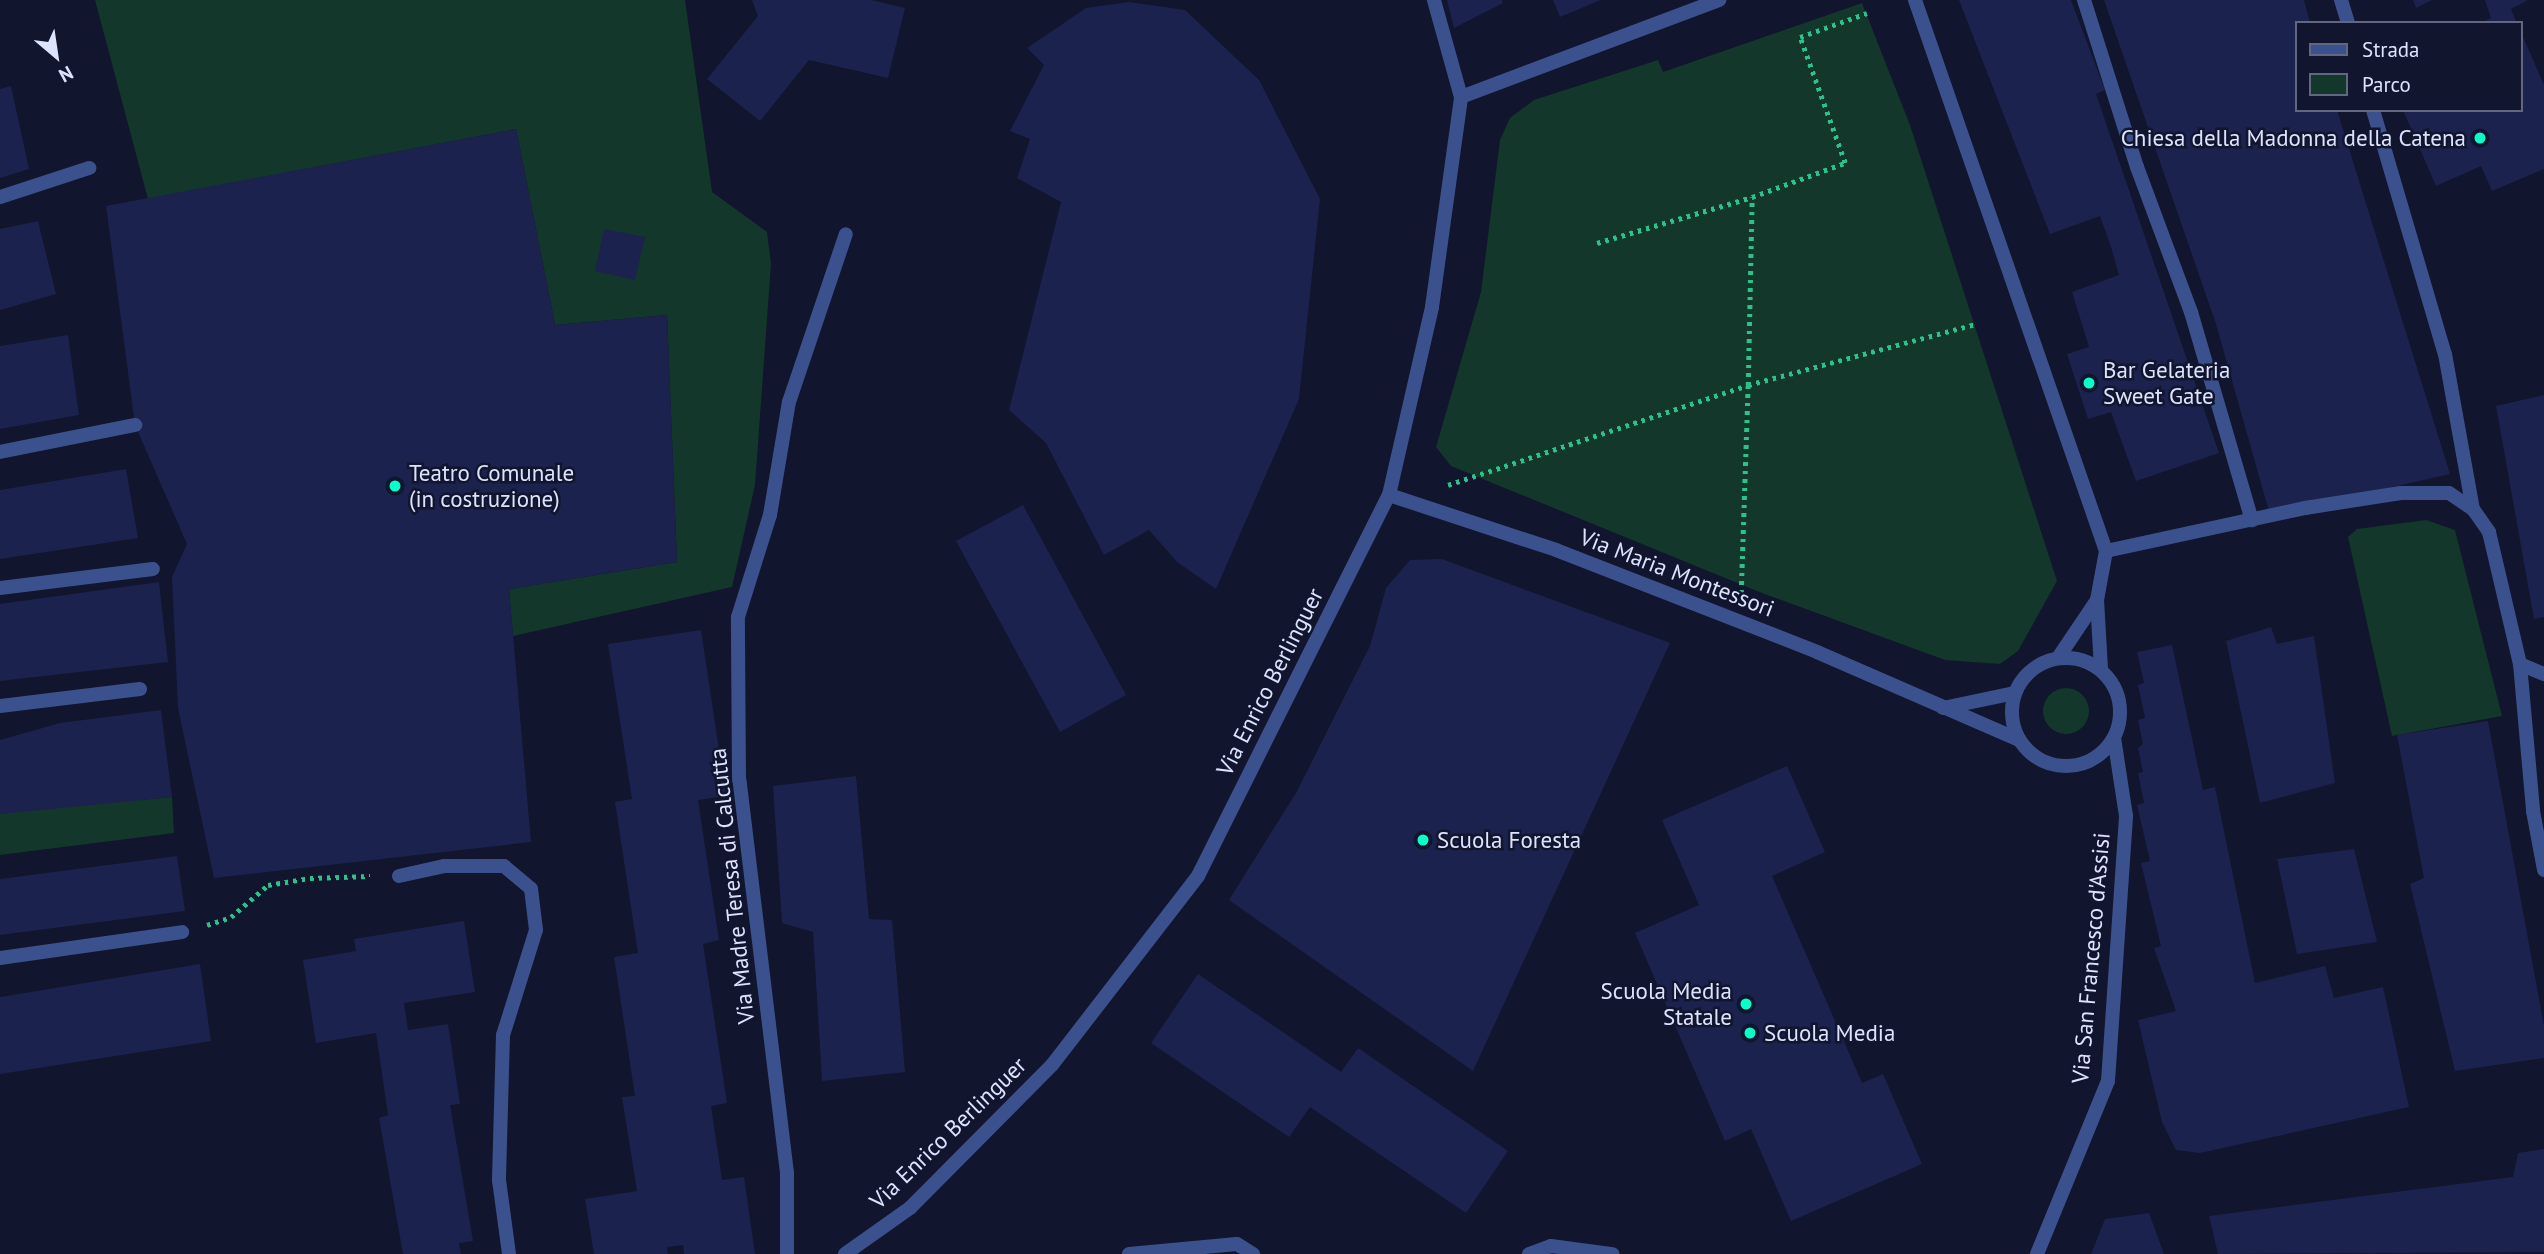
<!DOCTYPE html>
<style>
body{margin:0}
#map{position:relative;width:2544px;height:1254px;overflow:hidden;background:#11152d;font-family:"PT Sans",sans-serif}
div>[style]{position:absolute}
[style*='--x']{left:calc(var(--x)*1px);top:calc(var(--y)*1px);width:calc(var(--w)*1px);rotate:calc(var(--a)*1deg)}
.green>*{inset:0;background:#13372a}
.round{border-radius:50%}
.building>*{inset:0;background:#1c224e}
.path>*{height:4.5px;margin-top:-2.25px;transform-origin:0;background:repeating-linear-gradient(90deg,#2dc28a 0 3.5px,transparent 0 8.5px)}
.lane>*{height:14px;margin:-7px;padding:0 7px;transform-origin:7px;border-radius:7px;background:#3b518d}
.lane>.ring{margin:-7px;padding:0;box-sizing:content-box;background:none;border:14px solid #3b518d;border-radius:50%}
.street>*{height:14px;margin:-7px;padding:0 7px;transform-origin:7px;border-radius:7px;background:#3b518d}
.dots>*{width:19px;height:19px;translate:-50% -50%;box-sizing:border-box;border:4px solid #11152d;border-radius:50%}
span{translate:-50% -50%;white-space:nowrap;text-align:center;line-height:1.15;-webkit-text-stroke:5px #11152d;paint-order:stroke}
.poi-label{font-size:23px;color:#dce3ff}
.right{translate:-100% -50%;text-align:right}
.left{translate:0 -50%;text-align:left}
.street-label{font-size:23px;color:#dce3ff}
.legend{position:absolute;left:2295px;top:21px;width:228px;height:91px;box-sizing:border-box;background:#11152d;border:2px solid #626781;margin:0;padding:9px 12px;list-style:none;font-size:21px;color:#dce3ff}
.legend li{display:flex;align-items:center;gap:14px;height:35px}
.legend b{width:35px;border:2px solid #626781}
.north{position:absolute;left:21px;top:21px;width:70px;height:70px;-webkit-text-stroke:5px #11152d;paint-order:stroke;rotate:151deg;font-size:19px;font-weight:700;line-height:28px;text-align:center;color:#dce3ff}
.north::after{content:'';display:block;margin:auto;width:24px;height:32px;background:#dce3ff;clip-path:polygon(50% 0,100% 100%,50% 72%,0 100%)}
</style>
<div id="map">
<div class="green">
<div style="clip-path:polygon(95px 0,685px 0,712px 192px,767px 232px,771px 264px,755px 485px,732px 587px,513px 636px,509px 589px,677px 562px,667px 315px,555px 325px,516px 129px,148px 199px)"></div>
<div style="clip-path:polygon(1862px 3px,1910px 125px,2057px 581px,2018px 651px,2000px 664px,1945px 660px,1762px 593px,1451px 466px,1436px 447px,1481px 292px,1500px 140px,1510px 118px,1534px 100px,1658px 60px,1663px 72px)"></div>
<div style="clip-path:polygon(2426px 520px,2455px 530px,2502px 716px,2392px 736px,2348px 537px,2357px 529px)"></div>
<div class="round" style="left:2043px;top:688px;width:46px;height:46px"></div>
<div style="clip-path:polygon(172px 797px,174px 833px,0 855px,0 812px)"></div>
</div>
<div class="building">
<div style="clip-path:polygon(752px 0,871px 0,905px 8px,888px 78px,809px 60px,760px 121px,707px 79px,758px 16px)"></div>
<div style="clip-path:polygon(1447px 0,1502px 0,1503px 3px,1454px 28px)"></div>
<div style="clip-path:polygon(1553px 0,1601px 0,1560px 17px)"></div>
<div style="clip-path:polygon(1959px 0,2071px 0,2105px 90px,2096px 94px,2219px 453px,2136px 481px,2111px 412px,2088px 419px,2067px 354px,2089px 347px,2072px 292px,2119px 275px,2111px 247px,2100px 216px,2050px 234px)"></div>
<div style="clip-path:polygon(2104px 0,2304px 0,2310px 23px,2297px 23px,2297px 110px,2337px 110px,2450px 474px,2270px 515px,2216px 324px)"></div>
<div style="clip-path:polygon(2413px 0,2432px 0,2416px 8px)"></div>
<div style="clip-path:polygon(2485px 0,2528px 0,2511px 9px,2517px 23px,2480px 23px,2491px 18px)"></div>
<div style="clip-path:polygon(1129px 2px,1185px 10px,1259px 80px,1320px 199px,1299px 399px,1216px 589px,1177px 562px,1149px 530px,1104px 555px,1046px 443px,1009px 410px,1061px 202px,1017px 178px,1030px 139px,1010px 131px,1044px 65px,1027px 48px,1086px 8px)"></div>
<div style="clip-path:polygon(2521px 32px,2544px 85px,2544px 169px,2492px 191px,2481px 166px,2436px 186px,2403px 110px,2521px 110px)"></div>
<div style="clip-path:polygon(11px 86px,29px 169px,0 178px,0 89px)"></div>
<div style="clip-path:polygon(516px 129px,555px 325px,667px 315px,677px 562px,509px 589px,531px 842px,214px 878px,178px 708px,172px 577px,187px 544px,135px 425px,106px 206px)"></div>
<div style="clip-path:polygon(38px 221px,56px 294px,0 310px,0 229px)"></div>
<div style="clip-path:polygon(604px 229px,645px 237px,635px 280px,595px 271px)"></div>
<div style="clip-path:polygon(68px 335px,79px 415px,0 429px,0 346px)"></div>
<div style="clip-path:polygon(2544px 395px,2544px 617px,2534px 619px,2496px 406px)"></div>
<div style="clip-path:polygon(126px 469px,138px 538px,0 559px,0 490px)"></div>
<div style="clip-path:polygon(1023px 505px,1126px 695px,1060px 732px,956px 541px)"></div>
<div style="clip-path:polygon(1442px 559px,1670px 643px,1473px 1071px,1229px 900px,1296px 793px,1370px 646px,1386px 588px,1410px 560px)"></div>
<div style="clip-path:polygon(159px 582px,168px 662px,0 681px,0 604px)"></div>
<div style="clip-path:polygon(2271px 627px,2277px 644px,2314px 636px,2335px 783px,2260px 803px,2226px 641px)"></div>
<div style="clip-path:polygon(701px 630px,726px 796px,698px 800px,719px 940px,703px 944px,727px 1103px,711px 1106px,722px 1180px,744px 1177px,755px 1254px,684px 1254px,683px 1245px,667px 1247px,668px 1254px,594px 1254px,585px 1199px,637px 1191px,622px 1097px,635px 1096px,614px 957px,638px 953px,615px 802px,632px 799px,608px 644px)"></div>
<div style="clip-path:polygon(2172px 645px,2203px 790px,2215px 787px,2255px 983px,2325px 966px,2334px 998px,2383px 987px,2409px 1107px,2200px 1153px,2176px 1150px,2162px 1122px,2138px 1020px,2176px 1011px,2154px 948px,2161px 946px,2141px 863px,2150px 861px,2137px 805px,2144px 803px,2138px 773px,2143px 772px,2138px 748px,2143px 744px,2138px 720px,2145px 718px,2138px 685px,2144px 683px,2137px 652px)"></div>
<div style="clip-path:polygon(161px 710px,172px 797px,0 814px,0 740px,60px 723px)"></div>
<div style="clip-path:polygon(2488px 721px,2544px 1026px,2544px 1058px,2455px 1071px,2410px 884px,2424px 878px,2397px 735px)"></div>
<div style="clip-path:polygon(1787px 766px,1825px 852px,1772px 876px,1862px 1083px,1883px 1074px,1922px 1164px,1791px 1221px,1751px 1129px,1725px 1141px,1635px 933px,1699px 905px,1662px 820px)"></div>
<div style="clip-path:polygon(856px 776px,869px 919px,892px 920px,905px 1072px,822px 1081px,813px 932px,782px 923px,773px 786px)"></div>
<div style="clip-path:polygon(2354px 849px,2377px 942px,2297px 954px,2277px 859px)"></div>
<div style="clip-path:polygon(177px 856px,185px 911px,0 935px,0 879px)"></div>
<div style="clip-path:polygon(464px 921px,475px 992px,404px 1003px,408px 1030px,448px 1024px,460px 1104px,450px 1105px,473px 1241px,459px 1243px,461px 1254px,403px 1254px,379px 1118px,388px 1115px,376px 1033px,316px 1043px,303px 960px,356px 951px,354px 939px)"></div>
<div style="clip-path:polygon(200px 964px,211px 1041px,0 1074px,0 997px)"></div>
<div style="clip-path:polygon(1198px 974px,1341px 1072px,1358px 1048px,1508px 1151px,1466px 1213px,1310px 1107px,1289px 1137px,1151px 1043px)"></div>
<div style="clip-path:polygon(2544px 1149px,2544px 1252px,2218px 1254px,2209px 1216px,2513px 1177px,2518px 1153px)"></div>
<div style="clip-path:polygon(2149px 1213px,2164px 1254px,2091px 1254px,2105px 1219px)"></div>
</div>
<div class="path">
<div style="--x:1597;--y:243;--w:162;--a:-16.5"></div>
<div style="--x:1448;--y:485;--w:316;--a:-18.4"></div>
<div style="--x:1748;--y:385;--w:188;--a:-88.8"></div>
<div style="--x:1752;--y:197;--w:99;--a:-20.1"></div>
<div style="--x:1845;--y:163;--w:134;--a:-109.7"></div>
<div style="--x:1800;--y:37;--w:71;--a:-19.7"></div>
<div style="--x:1741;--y:593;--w:208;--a:-88.1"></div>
<div style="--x:1748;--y:385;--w:236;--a:-15"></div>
<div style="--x:207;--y:925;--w:25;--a:-18"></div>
<div style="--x:231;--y:917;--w:49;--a:-40.9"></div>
<div style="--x:268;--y:885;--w:43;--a:-9.5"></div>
<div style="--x:310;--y:878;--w:60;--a:-1.9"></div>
</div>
<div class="lane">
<div style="--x:1915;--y:0;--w:583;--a:70.88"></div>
<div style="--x:2084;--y:0;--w:175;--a:72.4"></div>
<div style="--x:2137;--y:167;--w:155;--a:69.6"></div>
<div style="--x:2191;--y:312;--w:217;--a:73.7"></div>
<div style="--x:2341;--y:0;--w:24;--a:73"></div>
<div style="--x:1461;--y:97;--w:276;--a:-20.6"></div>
<div style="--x:2373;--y:110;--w:254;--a:73.6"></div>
<div style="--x:2445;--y:354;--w:158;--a:79.8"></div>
<div style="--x:0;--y:197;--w:94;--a:-18"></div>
<div style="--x:0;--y:452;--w:138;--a:-11.3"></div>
<div style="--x:1389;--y:495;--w:176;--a:18.2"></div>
<div style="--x:1556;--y:550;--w:280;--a:21.3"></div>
<div style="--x:1817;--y:652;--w:220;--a:23.5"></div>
<div style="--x:0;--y:588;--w:154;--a:-7.1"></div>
<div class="ring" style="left:2012px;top:658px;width:94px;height:94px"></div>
<div style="--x:2058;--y:658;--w:70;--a:-56.1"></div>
<div style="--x:2520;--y:664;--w:26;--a:23"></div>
<div style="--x:2101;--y:669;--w:69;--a:-93.3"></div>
<div style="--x:2097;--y:600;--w:50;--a:-79.6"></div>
<div style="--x:2106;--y:551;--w:204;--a:-12.2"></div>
<div style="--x:2305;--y:508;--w:97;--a:-8.9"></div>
<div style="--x:2401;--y:493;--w:48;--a:0"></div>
<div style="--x:2449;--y:493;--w:29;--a:34"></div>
<div style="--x:2473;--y:509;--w:28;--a:55"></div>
<div style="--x:2489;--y:532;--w:136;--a:76.8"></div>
<div style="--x:2520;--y:664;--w:148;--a:84.9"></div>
<div style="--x:2533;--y:811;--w:60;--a:79.4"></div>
<div style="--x:0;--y:706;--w:141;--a:-6.9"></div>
<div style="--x:1943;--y:708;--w:74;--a:-11.8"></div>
<div style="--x:399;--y:876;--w:46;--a:-12.5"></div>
<div style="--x:444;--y:866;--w:60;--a:0"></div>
<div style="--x:504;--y:866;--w:35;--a:40"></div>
<div style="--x:531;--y:889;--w:41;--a:83"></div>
<div style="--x:536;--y:930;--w:110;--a:107.4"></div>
<div style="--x:503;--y:1035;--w:145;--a:91.6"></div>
<div style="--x:499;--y:1180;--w:75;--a:82.3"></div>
<div style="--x:0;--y:958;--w:184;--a:-8.1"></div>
<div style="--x:787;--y:1254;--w:81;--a:-90"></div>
<div style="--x:787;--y:1173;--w:397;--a:-96.9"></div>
<div style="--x:739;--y:779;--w:162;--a:-90.4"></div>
<div style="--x:738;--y:617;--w:107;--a:-72.6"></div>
<div style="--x:770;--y:515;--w:115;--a:-80.5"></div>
<div style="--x:789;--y:402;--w:177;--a:-71.3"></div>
<div style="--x:1129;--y:1254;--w:108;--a:-5.3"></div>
<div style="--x:1237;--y:1244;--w:19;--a:32"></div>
<div style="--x:1529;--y:1254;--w:23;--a:-20"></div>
<div style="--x:1551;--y:1246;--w:62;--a:7.5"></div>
</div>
<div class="street">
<div style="--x:845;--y:1254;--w:80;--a:-35.3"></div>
<div style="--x:910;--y:1208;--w:202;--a:-45.2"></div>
<div style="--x:1052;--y:1065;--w:239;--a:-52.3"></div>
<div style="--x:1198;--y:876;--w:426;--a:-63.4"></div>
<div style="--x:1389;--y:495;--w:193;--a:-77.1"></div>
<div style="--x:1432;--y:307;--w:212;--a:-82.1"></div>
<div style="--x:1461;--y:97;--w:101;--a:-105.6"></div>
<div style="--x:2037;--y:1254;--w:187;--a:-67.7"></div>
<div style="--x:2108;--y:1081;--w:266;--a:-86.1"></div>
<div style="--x:2126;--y:816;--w:79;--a:-98.7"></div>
</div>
<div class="dots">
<div style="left:2480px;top:138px;background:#08ffca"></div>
<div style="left:2089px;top:383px;background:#08ffca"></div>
<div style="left:395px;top:486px;background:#08ffca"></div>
<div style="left:1423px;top:840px;background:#08ffca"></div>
<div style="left:1746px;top:1004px;background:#08ffca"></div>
<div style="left:1750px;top:1033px;background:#08ffca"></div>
</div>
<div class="poi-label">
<span class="right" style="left:2466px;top:138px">Chiesa della Madonna della Catena</span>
<span class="left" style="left:2103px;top:383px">Bar Gelateria<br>Sweet Gate</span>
<span class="left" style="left:409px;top:486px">Teatro Comunale<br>(in costruzione)</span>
<span class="left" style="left:1437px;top:840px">Scuola Foresta</span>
<span class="right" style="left:1732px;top:1004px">Scuola Media<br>Statale</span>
<span class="left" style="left:1764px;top:1033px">Scuola Media</span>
</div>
<div class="street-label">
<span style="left:1677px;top:573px;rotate:21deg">Via Maria Montessori</span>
<span style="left:1270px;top:682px;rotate:-63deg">Via Enrico Berlinguer</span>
<span style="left:732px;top:886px;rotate:-96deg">Via Madre Teresa di Calcutta</span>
<span style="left:2091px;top:958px;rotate:-85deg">Via San Francesco d'Assisi</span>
<span style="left:948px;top:1133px;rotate:-44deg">Via Enrico Berlinguer</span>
</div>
<ul class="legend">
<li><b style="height:9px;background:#3b518d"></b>Strada</li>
<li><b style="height:19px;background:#13372a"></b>Parco</li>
</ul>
<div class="north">N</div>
</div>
